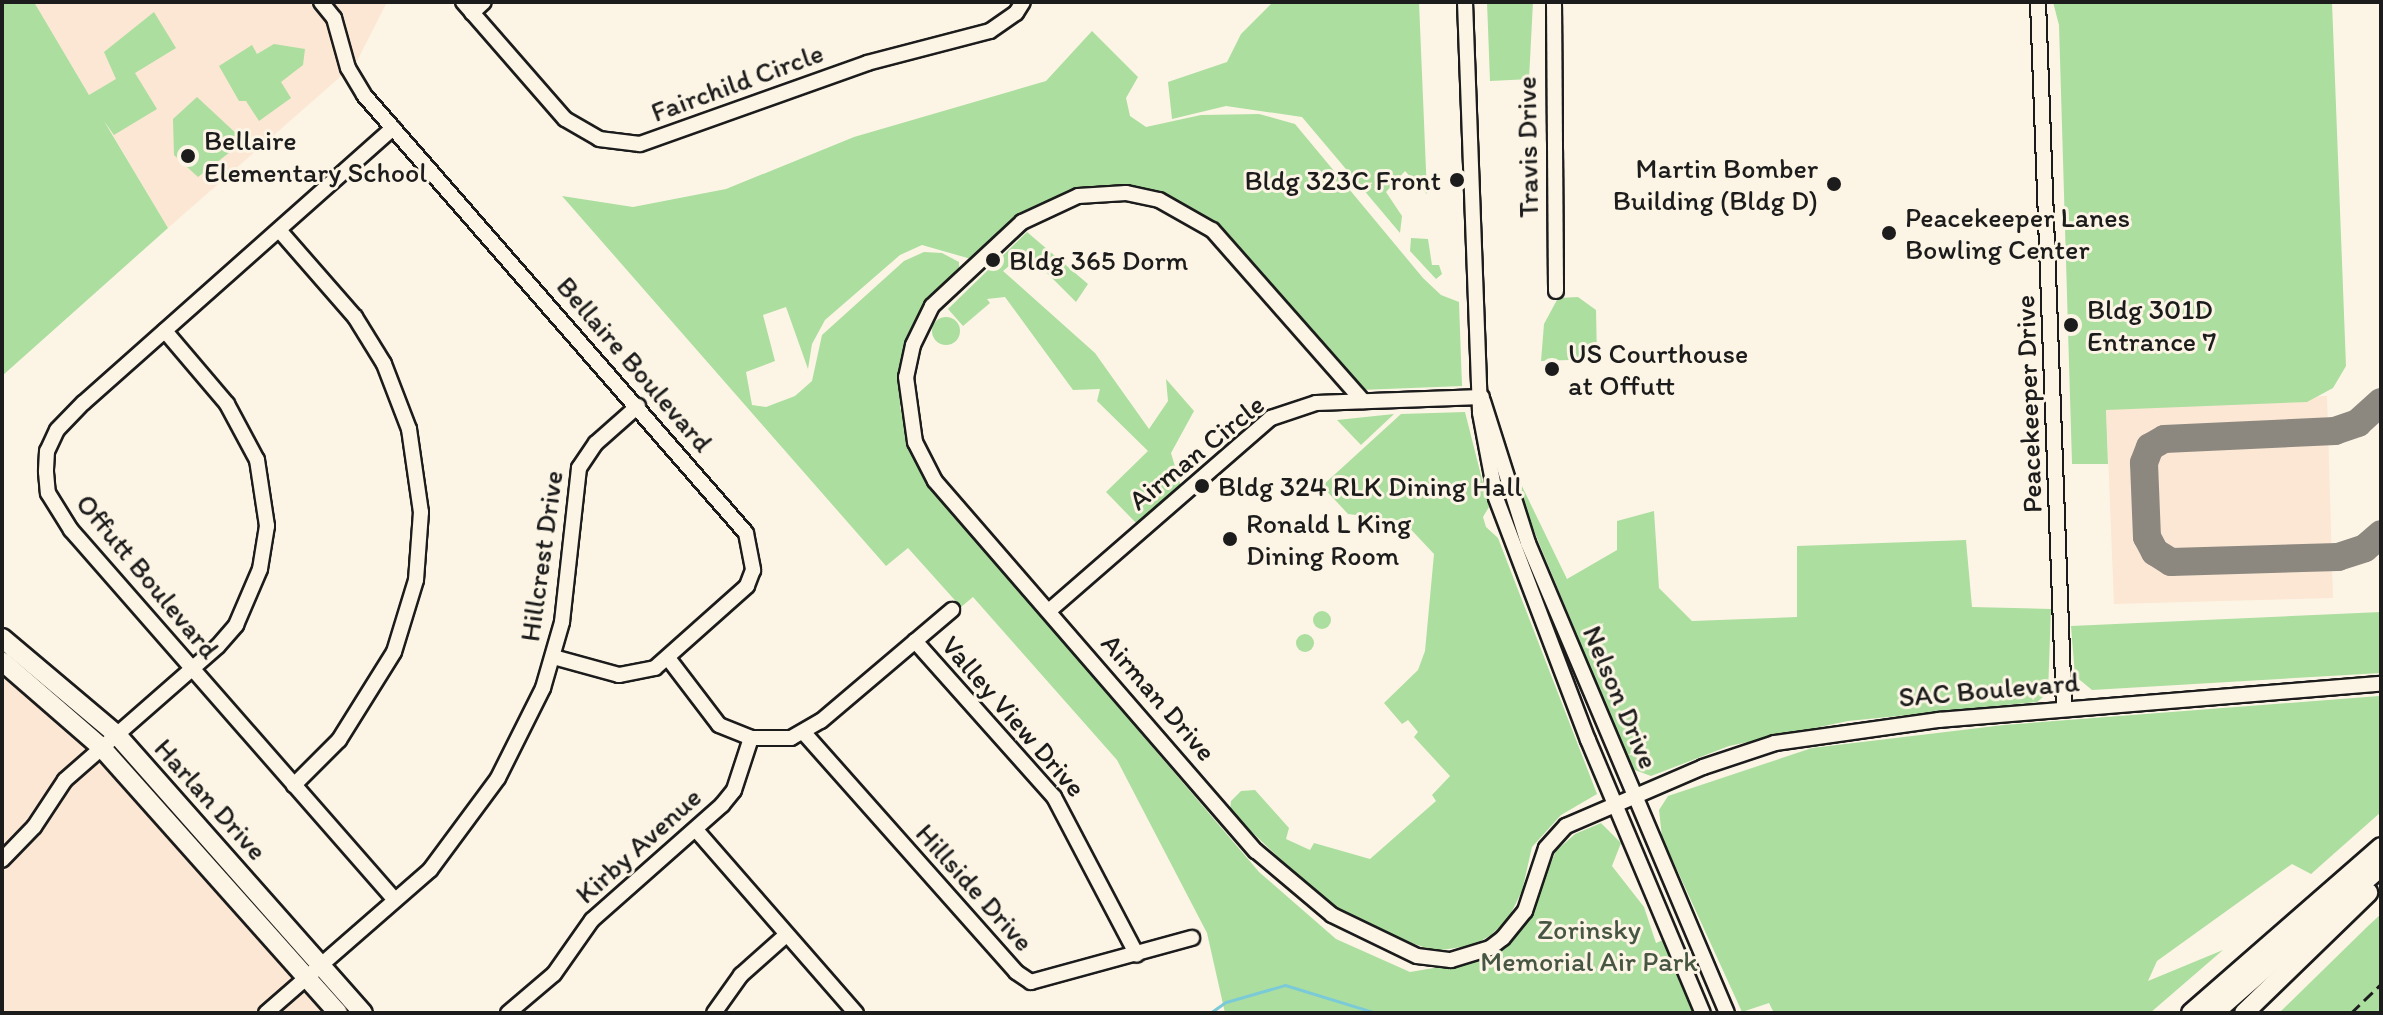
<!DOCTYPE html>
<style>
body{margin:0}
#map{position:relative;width:2383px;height:1015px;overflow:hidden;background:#fcf5e5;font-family:Itim,sans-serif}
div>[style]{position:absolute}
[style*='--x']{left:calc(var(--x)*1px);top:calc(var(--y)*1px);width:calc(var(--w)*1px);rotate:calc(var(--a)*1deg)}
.built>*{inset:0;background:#fbe7d3}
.green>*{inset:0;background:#acde9f}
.round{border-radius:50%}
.stream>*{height:3px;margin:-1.5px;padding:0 1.5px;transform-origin:1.5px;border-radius:1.5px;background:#7bcad8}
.taxiway>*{height:28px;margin:-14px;padding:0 14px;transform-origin:14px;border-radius:14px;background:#8c8880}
.roads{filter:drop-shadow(2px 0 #1c1c1c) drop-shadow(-2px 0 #1c1c1c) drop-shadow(0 2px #1c1c1c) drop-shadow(0 -2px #1c1c1c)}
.minor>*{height:14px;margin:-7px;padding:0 7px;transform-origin:7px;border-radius:7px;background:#fcf5e5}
.major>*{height:18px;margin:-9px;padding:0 9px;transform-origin:9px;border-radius:9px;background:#fcf5e5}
.rail>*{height:3px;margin-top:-1.5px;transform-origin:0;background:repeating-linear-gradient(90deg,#1c1c1c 0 12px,transparent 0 18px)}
.dots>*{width:22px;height:22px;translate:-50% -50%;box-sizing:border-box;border:4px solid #fcf5e5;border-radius:50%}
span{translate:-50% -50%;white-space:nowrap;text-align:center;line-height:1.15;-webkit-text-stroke:6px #fcf5e5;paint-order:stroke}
.street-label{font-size:28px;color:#1c1c1c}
.poi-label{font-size:28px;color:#1c1c1c}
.left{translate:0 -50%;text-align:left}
.right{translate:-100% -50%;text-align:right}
.park-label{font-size:28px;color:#475643}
.frame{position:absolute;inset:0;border:4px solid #1c1c1c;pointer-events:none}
</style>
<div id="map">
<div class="built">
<div style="clip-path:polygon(34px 2px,387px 2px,356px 63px,168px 228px)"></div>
<div style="clip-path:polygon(2327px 396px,2333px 598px,2114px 604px,2106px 403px)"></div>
<div style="clip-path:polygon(2px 672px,68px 722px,331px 1013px,2px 1013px)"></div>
</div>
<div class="green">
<div style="clip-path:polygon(2px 2px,34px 2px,89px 95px,116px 79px,104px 52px,154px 12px,176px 48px,135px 73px,157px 109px,114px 135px,104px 121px,168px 228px,2px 376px)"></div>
<div style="clip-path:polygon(1273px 2px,1419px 2px,1427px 194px,1405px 171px,1386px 192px,1402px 216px,1400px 233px,1302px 117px,1226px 106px,1172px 119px,1168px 82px,1227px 62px,1241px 34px)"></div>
<div style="clip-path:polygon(1487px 2px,1533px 2px,1529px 79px,1490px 81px)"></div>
<div style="clip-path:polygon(2053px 2px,2332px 2px,2346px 366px,2333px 388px,2307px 402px,2106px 410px,2108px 464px,2072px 464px,2059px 25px)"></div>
<div style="clip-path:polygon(1092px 31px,1138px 77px,1126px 98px,1130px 116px,1146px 127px,1201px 115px,1259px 114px,1295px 124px,1423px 278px,1441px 295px,1459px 302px,1462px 386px,1360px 390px,1199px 214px,1175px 201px,1063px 196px,1028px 211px,971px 259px,922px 245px,900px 255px,825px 320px,812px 344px,808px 369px,786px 307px,763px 315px,775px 361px,746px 372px,752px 405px,766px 407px,795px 396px,812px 381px,822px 335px,904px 261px,924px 252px,942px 253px,959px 262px,959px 268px,924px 309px,903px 356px,900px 407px,912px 455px,936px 493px,1259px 872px,1336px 939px,1410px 972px,1481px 960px,1521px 930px,1556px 851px,1575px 834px,1601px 823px,1621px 843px,1612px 866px,1644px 907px,1656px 943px,1663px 940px,1693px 1013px,1225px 1013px,1207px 933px,1117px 760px,973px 597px,961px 607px,908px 548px,886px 566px,562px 196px,633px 207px,726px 189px,854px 137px,1046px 81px)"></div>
<div style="clip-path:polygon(274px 44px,305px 49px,303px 65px,281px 82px,291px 98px,259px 121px,246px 101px,239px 101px,219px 66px,252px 45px,257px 54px)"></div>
<div style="clip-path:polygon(197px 97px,240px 137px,239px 145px,198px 177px,174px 155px,173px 119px)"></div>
<div style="clip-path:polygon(1027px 232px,1088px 284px,1076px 302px,1026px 252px,1003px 271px,1095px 353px,1149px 429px,1168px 401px,1166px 379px,1194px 411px,1171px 453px,1181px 487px,1138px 525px,1106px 492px,1148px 451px,1097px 401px,1100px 389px,1073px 390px,1005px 297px,987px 299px,990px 303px,963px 326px,948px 309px)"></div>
<div style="clip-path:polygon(1411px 238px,1428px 239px,1432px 265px,1439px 265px,1442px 274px,1436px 279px,1410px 251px)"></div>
<div style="clip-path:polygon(1578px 297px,1596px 310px,1597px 359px,1541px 361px,1544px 324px,1558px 298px)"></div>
<div class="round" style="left:932px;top:317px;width:28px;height:28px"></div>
<div style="clip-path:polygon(1465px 412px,1489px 507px,1483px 517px,1486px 527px,1498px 538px,1597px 794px,1561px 815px,1532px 847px,1522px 891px,1508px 919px,1491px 935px,1474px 945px,1435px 951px,1371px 929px,1323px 900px,1230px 811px,1231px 801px,1241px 791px,1255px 790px,1289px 828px,1286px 839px,1310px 850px,1314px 843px,1370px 859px,1436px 801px,1432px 795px,1450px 776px,1414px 737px,1418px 732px,1408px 720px,1402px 724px,1384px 703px,1418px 670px,1425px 651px,1434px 554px,1403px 521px,1348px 514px,1322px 486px,1401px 414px)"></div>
<div style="clip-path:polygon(1394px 414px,1361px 445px,1337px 420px)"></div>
<div style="clip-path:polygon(1518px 478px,1567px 579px,1617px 550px,1617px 521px,1654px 511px,1659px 588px,1692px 621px,1797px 617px,1797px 546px,1966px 540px,1972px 607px,2051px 609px,2048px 693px,2037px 702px,1848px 721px,1729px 746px,1651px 776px,1632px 769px,1523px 504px)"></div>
<div class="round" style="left:1313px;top:611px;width:18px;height:18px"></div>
<div style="clip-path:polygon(2381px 612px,2381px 673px,2092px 690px,2075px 676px,2071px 626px)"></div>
<div class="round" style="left:1296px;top:634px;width:18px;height:18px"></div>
<div style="clip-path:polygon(2379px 696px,2381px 812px,2311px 874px,2292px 864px,2157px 961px,2148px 981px,2223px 950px,2150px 1013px,1774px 1013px,1769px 1003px,1742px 1012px,1662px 837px,1659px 810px,1668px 796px,1812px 748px,2004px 725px)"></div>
<div style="clip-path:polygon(2381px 914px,2381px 1013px,2279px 1013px,2368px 926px)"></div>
</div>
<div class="stream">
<div style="--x:1210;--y:1013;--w:19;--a:-35"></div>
<div style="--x:1226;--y:1002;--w:61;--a:-16.1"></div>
<div style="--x:1285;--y:985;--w:95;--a:17.1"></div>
</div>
<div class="taxiway">
<div style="--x:2381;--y:402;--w:31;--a:138"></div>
<div style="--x:2358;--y:423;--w:24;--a:161"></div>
<div style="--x:2335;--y:431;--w:171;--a:177.3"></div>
<div style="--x:2164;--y:439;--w:16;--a:150"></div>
<div style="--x:2150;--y:447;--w:17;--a:111"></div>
<div style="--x:2144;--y:463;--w:74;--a:87.7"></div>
<div style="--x:2147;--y:537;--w:17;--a:62"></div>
<div style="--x:2155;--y:552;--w:19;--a:32"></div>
<div style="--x:2171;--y:562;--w:167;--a:-1.7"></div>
<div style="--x:2338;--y:557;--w:28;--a:-18"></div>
<div style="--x:2365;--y:548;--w:21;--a:-41"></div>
</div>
<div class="roads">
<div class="minor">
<div style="--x:321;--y:2;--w:21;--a:51"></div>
<div style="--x:334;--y:18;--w:52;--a:74.4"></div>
<div style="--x:348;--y:68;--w:31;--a:59"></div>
<div style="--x:364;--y:95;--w:581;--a:48.91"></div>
<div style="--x:746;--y:533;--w:38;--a:79"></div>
<div style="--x:753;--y:570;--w:17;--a:111"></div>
<div style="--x:747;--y:586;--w:123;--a:138.3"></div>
<div style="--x:655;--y:668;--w:37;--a:169"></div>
<div style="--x:619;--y:675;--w:68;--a:-164.7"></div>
<div style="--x:463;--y:2;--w:155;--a:48.9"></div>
<div style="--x:565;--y:119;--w:39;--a:30"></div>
<div style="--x:599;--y:139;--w:41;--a:7"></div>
<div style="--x:640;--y:144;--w:241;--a:-19.6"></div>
<div style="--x:867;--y:63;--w:127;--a:-14.6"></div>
<div style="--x:990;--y:31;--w:32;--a:-35"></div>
<div style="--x:1016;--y:13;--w:13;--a:-58"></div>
<div style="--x:1465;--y:2;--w:411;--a:87.9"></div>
<div style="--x:1480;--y:413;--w:86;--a:79.3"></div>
<div style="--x:1496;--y:498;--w:259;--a:69.2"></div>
<div style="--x:1588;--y:740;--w:296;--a:67.2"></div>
<div style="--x:1554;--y:2;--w:289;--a:89.6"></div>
<div style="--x:2038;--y:2;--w:706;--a:87.89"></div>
<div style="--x:472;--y:13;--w:16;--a:-43"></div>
<div style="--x:393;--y:128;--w:414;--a:138.4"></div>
<div style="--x:83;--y:403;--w:37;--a:134"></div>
<div style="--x:57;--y:430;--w:23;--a:115"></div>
<div style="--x:47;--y:451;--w:21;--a:93"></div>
<div style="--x:46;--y:472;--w:21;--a:85"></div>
<div style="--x:48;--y:493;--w:44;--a:58.1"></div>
<div style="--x:71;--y:530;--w:490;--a:48.8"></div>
<div style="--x:279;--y:230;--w:116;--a:48.9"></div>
<div style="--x:355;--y:317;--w:55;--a:58.3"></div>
<div style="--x:384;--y:364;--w:70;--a:69"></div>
<div style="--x:409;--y:429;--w:84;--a:81.8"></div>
<div style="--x:421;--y:512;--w:68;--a:94.2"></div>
<div style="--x:416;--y:580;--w:75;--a:107"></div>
<div style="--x:394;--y:652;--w:104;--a:122"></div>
<div style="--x:339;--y:740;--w:64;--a:135"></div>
<div style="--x:1363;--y:401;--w:228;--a:-131.4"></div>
<div style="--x:1212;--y:230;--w:61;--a:-150.5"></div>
<div style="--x:1159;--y:200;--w:34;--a:-168"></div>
<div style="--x:1126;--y:193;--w:48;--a:176.4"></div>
<div style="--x:1078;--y:196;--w:62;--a:155.1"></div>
<div style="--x:1022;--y:222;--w:123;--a:137"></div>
<div style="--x:932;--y:306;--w:43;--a:116"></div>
<div style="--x:913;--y:345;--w:33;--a:102"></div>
<div style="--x:906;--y:377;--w:66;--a:82.1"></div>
<div style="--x:915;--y:442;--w:44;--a:62.9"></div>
<div style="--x:935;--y:481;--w:490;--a:49.1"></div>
<div style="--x:1256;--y:851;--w:99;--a:40.1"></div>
<div style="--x:1332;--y:915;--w:94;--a:25.8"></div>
<div style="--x:1417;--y:956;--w:34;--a:7"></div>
<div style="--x:1451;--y:960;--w:41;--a:-17.1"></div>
<div style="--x:1490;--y:948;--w:16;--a:-38"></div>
<div style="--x:1503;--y:938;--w:35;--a:-51"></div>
<div style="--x:1525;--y:911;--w:66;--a:-71.6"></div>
<div style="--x:1546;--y:848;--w:30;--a:-48"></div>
<div style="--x:1566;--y:826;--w:149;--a:-23.3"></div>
<div style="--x:1703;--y:767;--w:76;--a:-18.4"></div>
<div style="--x:1775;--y:743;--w:166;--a:-8"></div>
<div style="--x:1939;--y:720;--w:443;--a:-4.7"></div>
<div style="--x:1483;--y:401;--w:149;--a:72.4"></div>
<div style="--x:1528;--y:543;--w:510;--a:67.05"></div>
<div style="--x:1050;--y:610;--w:293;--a:-41"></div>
<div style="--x:1271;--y:418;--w:47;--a:-18.4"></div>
<div style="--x:1316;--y:403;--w:166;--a:-2.1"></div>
<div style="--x:915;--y:641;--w:209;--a:48.3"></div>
<div style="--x:1054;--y:797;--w:178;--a:62.3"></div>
<div style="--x:668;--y:658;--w:84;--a:52.7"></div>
<div style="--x:719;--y:725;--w:35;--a:22"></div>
<div style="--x:751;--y:738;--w:40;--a:0"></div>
<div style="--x:791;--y:738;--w:34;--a:-30"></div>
<div style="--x:821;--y:721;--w:172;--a:-40.3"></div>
<div style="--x:805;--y:734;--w:318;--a:48.4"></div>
<div style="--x:1016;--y:972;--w:18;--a:34"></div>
<div style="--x:1031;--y:982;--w:167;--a:-15.3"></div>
<div style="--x:697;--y:831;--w:242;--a:48.9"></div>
<div style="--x:2;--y:860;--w:46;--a:-45.9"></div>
<div style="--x:34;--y:827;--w:56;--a:-56.6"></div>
<div style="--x:65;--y:780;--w:203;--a:-41.2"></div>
<div style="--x:218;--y:646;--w:28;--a:-49"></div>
<div style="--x:236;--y:625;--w:61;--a:-66.8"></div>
<div style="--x:260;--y:569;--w:44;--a:-80.8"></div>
<div style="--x:267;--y:526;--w:67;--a:-98.6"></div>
<div style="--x:257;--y:460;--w:64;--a:-118.2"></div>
<div style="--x:227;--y:404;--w:96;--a:-130.3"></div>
<div style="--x:266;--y:1013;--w:218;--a:-41.1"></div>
<div style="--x:430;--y:870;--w:114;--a:-53.5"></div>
<div style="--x:498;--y:778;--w:101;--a:-63.4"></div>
<div style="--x:543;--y:688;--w:69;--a:-73.9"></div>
<div style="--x:562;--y:622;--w:155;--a:-83.7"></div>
<div style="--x:579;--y:468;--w:30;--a:-56"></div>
<div style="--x:596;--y:443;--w:56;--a:-41.4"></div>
<div style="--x:508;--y:1013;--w:60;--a:-40.3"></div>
<div style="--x:554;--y:974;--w:66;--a:-54.9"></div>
<div style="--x:592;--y:920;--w:174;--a:-41.5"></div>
<div style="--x:722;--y:805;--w:19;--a:-51"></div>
<div style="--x:734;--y:790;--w:55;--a:-71.9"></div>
<div style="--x:714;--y:1013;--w:47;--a:-54.6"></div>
<div style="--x:741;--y:975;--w:60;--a:-41.6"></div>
</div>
<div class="major">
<div style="--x:2;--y:638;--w:150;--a:40.1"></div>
<div style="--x:117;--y:735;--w:371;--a:48.5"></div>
<div style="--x:2;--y:661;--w:133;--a:41"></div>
<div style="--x:102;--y:748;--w:355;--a:48.3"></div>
<div style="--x:2191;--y:1013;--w:252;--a:-41.1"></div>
<div style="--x:2214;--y:1013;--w:222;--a:-41.2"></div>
<div style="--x:2244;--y:1013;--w:173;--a:-44.1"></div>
</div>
</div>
<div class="rail">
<div style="--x:2351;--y:1013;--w:42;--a:-44"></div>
</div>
<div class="dots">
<div style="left:188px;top:156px;background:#1c1c1c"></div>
<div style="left:1457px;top:180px;background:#1c1c1c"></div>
<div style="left:1834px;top:184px;background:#1c1c1c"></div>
<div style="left:1889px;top:233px;background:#1c1c1c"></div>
<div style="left:993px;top:260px;background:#1c1c1c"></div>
<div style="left:2071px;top:325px;background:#1c1c1c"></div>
<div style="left:1552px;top:369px;background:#1c1c1c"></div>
<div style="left:1202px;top:486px;background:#1c1c1c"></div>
<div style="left:1230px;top:539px;background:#1c1c1c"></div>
</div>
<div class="street-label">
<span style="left:737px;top:82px;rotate:-20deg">Fairchild Circle</span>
<span style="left:1527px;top:147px;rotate:-91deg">Travis Drive</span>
<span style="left:635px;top:364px;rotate:49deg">Bellaire Boulevard</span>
<span style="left:2028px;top:404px;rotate:-92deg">Peacekeeper Drive</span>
<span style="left:1196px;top:452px;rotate:-39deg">Airman Circle</span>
<span style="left:541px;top:556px;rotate:-82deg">Hillcrest Drive</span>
<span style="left:148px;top:576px;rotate:50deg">Offutt Boulevard</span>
<span style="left:1989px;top:689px;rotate:-5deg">SAC Boulevard</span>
<span style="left:1159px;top:697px;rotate:49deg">Airman Drive</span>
<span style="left:1621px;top:697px;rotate:67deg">Nelson Drive</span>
<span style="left:1014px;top:716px;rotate:49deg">Valley View Drive</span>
<span style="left:211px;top:799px;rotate:48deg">Harlan Drive</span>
<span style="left:638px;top:845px;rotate:-42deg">Kirby Avenue</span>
<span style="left:975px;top:887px;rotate:48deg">Hillside Drive</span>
</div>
<div class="poi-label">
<span class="left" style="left:204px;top:156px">Bellaire<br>Elementary School</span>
<span class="right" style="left:1818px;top:184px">Martin Bomber<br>Building (Bldg D)</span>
<span class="right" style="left:1441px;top:180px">Bldg 323C Front</span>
<span class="left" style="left:1905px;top:233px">Peacekeeper Lanes<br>Bowling Center</span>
<span class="left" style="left:1009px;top:260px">Bldg 365 Dorm</span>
<span class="left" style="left:2087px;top:325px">Bldg 301D<br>Entrance 7</span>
<span class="left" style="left:1568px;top:369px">US Courthouse<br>at Offutt</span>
<span class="left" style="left:1218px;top:486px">Bldg 324 RLK Dining Hall</span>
<span class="left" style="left:1246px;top:539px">Ronald L King<br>Dining Room</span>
</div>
<div class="park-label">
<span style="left:1589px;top:945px">Zorinsky<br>Memorial Air Park</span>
</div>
<div class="frame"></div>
</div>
